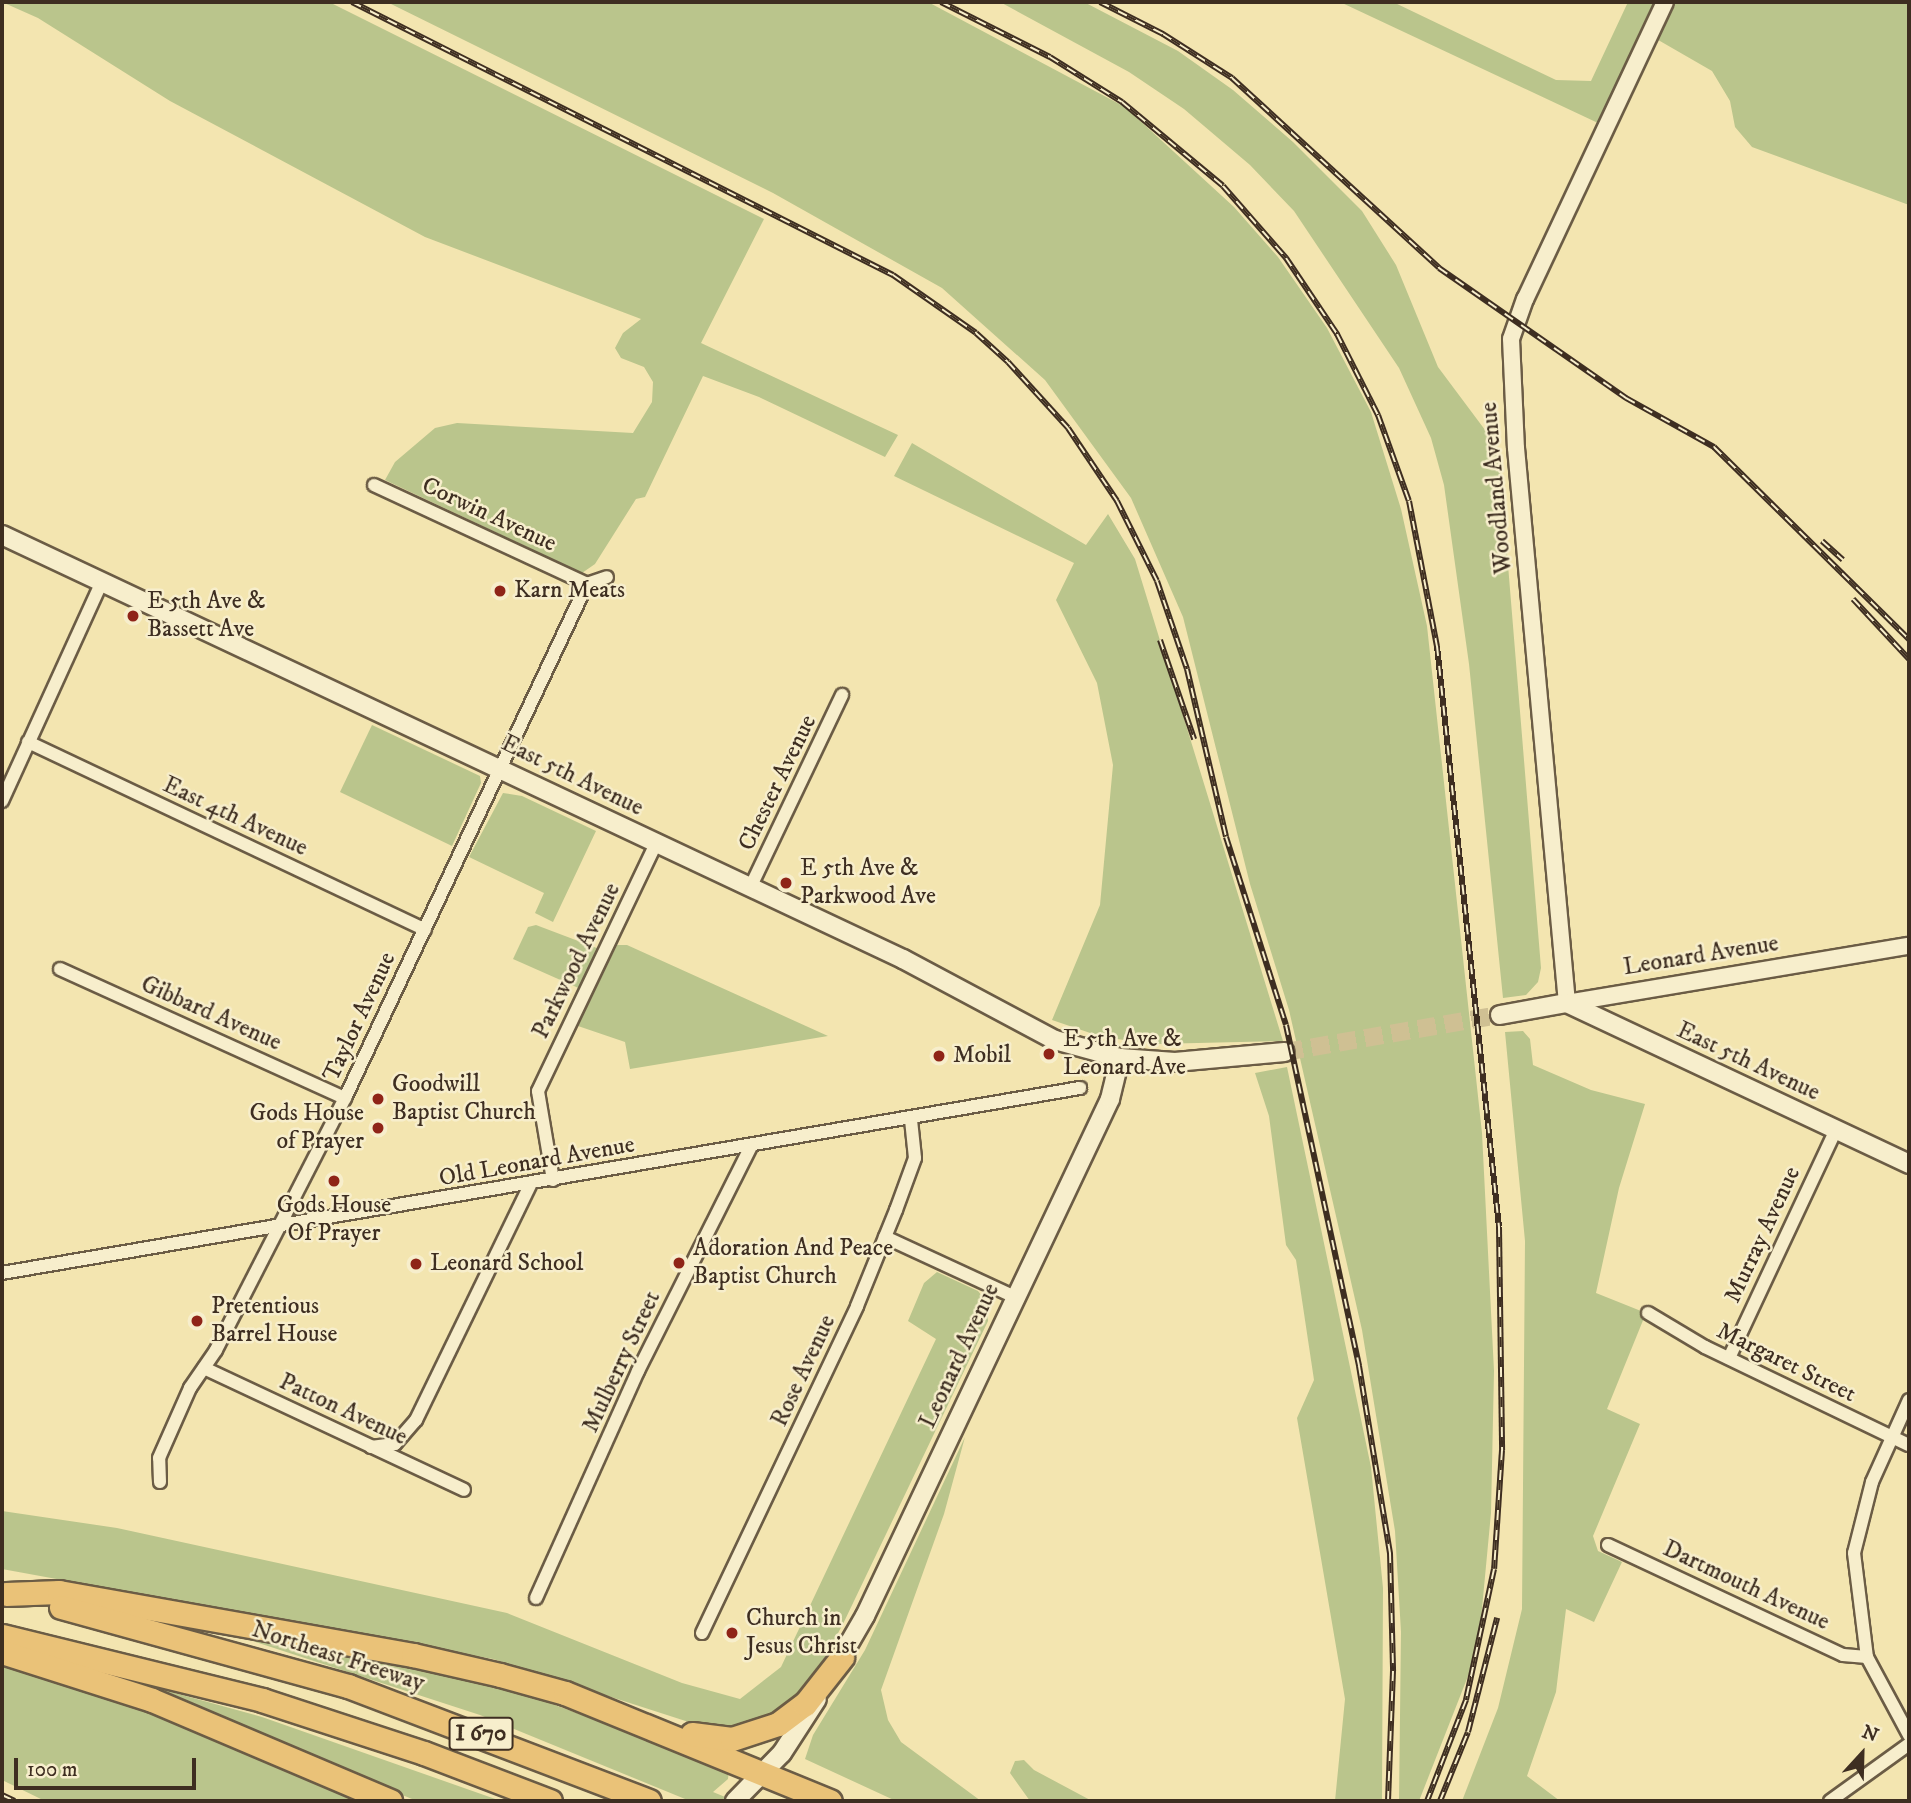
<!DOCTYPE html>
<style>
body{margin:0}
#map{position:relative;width:1911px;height:1803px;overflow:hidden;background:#f3e5b0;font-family:"IM FELL DW Pica",serif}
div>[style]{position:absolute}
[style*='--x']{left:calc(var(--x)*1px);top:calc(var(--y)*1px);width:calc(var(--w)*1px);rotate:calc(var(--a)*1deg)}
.green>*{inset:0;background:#bac58c}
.secondary-tunnel>*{height:18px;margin-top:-9px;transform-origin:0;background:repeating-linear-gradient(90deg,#cfc093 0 18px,transparent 0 27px)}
.roads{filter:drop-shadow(2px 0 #6b5c45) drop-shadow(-2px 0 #6b5c45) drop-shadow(0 2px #6b5c45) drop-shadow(0 -2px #6b5c45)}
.minor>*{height:12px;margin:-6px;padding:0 6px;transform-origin:6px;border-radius:6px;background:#f7eecc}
.tertiary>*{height:16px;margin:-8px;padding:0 8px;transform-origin:8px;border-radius:8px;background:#f7eecc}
.secondary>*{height:18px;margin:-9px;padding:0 9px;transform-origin:9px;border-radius:9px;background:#f7eecc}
.motorway>*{height:23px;margin:-11.5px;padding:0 11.5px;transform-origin:11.5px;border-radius:11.5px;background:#eac278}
.rail>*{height:6px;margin-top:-3px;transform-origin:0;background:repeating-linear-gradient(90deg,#f7eecc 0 10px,#3e2e21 0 20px);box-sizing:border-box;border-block:2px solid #3e2e21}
.dots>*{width:19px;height:19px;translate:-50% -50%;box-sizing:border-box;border:4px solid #f7eecc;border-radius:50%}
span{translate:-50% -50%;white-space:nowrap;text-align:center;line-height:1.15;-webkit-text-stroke:5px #f7eecc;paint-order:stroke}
.shield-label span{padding:2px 5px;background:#f7eecc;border:2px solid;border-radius:5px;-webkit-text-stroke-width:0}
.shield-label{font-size:23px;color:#3e2e21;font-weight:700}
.street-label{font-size:24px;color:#3e2e21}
.poi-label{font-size:24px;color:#3e2e21}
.left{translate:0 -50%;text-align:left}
.right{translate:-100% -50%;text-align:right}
.frame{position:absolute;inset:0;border:4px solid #3e2e21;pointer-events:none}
.north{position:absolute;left:1827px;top:1719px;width:70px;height:70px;-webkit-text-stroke:5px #f7eecc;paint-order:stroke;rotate:22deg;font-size:19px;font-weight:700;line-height:28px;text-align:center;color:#3e2e21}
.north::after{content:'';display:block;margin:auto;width:24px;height:32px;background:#3e2e21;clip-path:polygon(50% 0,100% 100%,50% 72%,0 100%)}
.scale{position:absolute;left:14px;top:1758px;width:182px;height:32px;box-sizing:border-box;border:4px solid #3e2e21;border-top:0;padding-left:9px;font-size:21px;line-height:24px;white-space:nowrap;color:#3e2e21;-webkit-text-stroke:5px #f7eecc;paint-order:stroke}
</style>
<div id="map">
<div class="green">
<div style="clip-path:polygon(2px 2px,329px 2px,764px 219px,701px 343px,898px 435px,885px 457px,759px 397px,703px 376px,645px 497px,636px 499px,595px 564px,582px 573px,385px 480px,395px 462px,435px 428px,457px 423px,633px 433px,652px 402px,653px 382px,644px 367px,621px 358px,615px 348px,623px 333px,641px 319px,425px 237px,170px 101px,38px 18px)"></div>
<div style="clip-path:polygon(387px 2px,928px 2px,1125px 107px,1234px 207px,1278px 257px,1327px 328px,1371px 412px,1401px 509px,1427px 626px,1482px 1133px,1494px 1371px,1491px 1513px,1481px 1619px,1470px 1671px,1419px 1801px,1399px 1801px,1401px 1632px,1395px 1531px,1362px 1330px,1289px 1010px,1250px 884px,1183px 617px,1131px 498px,1045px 380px,942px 288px,773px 193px)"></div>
<div style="clip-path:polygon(1000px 2px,1084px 2px,1178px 51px,1233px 90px,1293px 142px,1362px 211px,1396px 265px,1438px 367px,1494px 442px,1500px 467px,1541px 968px,1538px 982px,1526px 995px,1503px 998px,1469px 664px,1444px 485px,1431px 438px,1399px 368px,1294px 211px,1250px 165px,1184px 109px,1129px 72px)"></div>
<div style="clip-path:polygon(1340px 2px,1393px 2px,1556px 80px,1591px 81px,1628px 2px,1656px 2px,1598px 123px)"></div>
<div style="clip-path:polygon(1671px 2px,1909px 2px,1909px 205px,1752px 147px,1735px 127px,1730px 101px,1712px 71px,1653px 37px)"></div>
<div style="clip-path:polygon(912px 443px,1086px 545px,1108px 514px,1135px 559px,1283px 1041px,1155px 1044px,1102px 1037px,1052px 1020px,1100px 905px,1113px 765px,1097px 683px,1056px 600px,1074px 563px,894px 476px)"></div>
<div style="clip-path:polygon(372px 725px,480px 776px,481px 783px,452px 846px,340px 792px)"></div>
<div style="clip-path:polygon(503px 793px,522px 796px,596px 831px,553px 922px,535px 913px,544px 893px,469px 857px)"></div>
<div style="clip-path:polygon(536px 925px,602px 950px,583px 990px,513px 959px,528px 927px)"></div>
<div style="clip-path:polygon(617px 945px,627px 945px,828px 1036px,630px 1069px,625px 1042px,578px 1026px)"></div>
<div style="clip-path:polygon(1523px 1031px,1530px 1039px,1533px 1065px,1591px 1090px,1645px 1104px,1619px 1188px,1596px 1293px,1646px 1313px,1607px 1409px,1640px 1424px,1593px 1536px,1598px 1551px,1622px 1562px,1594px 1622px,1566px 1609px,1556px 1692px,1527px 1776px,1560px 1801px,1462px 1801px,1498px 1708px,1522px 1609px,1525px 1241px,1505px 1032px)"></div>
<div style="clip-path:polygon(1287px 1067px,1371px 1467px,1383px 1588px,1382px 1801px,1335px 1801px,1345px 1699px,1297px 1418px,1314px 1380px,1296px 1260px,1286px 1245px,1269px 1116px,1255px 1073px)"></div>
<div style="clip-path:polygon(937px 1272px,978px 1291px,987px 1302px,988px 1321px,843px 1624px,810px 1684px,794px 1705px,760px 1723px,720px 1728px,698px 1725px,493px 1659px,2px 1569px,2px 1511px,117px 1528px,507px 1613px,682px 1683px,740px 1699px,781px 1667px,936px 1339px,908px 1321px,924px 1283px)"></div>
<div style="clip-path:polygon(965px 1437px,944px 1514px,881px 1690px,888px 1720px,901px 1742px,981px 1801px,896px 1801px,805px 1759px,813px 1735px,865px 1650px)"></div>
<div style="clip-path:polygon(228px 1633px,427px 1668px,514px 1690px,729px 1769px,728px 1779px,713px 1792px,735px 1801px,690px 1801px,480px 1715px)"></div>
<div style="clip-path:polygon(2px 1666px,115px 1699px,359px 1801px,45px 1801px,2px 1780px)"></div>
<div style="clip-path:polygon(142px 1684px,262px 1717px,501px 1801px,417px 1801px,147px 1691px)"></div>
<div style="clip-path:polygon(1024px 1760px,1034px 1770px,1092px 1801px,1030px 1801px,1010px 1773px,1015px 1761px)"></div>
</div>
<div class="secondary-tunnel">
<div style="--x:1285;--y:1052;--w:218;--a:-9.8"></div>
</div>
<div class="roads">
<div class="minor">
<div style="--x:374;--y:485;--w:235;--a:24.9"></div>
<div style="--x:28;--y:742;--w:439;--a:25.3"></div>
<div style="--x:2;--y:801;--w:241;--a:-65.5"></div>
<div style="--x:750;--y:888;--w:214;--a:-64.5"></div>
<div style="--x:60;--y:969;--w:313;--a:24.4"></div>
<div style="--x:553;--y:1180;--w:90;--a:-99.6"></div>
<div style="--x:538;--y:1091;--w:274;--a:-64.5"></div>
<div style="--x:885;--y:1237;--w:143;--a:24.8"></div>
<div style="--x:2;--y:1273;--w:1094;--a:-9.74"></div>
<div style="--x:1648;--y:1313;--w:66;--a:30.8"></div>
<div style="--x:1705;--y:1347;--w:226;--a:25.7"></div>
<div style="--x:1729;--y:1358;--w:252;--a:-64.9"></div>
<div style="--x:204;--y:1368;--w:287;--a:25.1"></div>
<div style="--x:1909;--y:1400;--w:90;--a:114.3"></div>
<div style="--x:1872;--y:1482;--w:73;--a:104.2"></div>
<div style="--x:1854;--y:1553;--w:105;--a:82.9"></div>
<div style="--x:1867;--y:1657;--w:89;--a:61.7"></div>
<div style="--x:371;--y:1447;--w:24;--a:-7"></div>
<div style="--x:395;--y:1444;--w:32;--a:-49"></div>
<div style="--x:416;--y:1420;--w:261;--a:-64.1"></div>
<div style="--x:160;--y:1482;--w:24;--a:-92"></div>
<div style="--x:159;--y:1458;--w:77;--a:-66.1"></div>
<div style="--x:190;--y:1388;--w:46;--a:-55.6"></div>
<div style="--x:216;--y:1350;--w:283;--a:-62.9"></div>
<div style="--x:345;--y:1098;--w:568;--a:-64.79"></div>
<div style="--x:587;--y:584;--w:21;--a:-19"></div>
<div style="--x:1608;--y:1545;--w:259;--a:25.1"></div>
<div style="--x:1843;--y:1655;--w:24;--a:5"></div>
<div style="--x:536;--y:1598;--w:249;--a:-65.8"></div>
<div style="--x:638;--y:1371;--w:252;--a:-63.3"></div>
<div style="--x:702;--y:1633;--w:362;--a:-64.6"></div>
<div style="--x:857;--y:1306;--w:104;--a:-67.9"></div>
<div style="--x:896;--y:1210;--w:55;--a:-69.9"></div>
<div style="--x:915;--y:1158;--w:39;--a:-96"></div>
<div style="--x:1830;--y:1801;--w:97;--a:-35.8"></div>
</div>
<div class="tertiary">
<div style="--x:1665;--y:2;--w:328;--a:115.2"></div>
<div style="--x:1525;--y:299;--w:42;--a:109.3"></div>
<div style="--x:1511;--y:339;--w:109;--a:87.4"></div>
<div style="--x:1516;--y:448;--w:557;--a:84.75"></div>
<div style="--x:1567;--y:1003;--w:347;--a:-9.5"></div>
</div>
<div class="secondary">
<div style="--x:2;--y:535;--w:996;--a:25.2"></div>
<div style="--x:903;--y:959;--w:172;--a:28.1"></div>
<div style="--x:1055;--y:1040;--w:67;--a:15.5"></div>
<div style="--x:1120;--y:1058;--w:55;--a:4.2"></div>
<div style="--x:1175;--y:1062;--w:110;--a:-5.2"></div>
<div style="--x:1500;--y:1015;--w:68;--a:-10.2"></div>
<div style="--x:1567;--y:1003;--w:378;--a:25.2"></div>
<div style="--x:836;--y:1666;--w:58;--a:-59.9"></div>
<div style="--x:865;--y:1616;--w:572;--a:-64.64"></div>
<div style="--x:1110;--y:1099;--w:42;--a:-76.3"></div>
<div style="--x:735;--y:1801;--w:67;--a:-45.6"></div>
<div style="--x:782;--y:1753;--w:64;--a:-57.1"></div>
</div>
<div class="motorway">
<div style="--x:6;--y:1594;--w:53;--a:-2.2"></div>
<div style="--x:59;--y:1592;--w:360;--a:10.1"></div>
<div style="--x:413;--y:1655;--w:89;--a:12.9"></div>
<div style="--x:500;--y:1675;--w:67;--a:15.5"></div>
<div style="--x:565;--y:1693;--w:286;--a:22.2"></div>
<div style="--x:61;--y:1607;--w:298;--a:15.4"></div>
<div style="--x:348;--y:1686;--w:322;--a:20.9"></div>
<div style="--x:2;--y:1636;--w:268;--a:13.8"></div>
<div style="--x:262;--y:1700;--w:170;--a:18.1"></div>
<div style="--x:424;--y:1753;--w:135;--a:20.9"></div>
<div style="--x:2;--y:1652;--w:157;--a:17.7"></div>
<div style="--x:152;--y:1700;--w:259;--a:23"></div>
<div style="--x:692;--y:1734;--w:40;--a:7.1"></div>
<div style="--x:732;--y:1739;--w:48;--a:-18.1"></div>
<div style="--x:778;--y:1724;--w:34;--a:-37"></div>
<div style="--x:805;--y:1704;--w:60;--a:-51.8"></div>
</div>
</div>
<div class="rail">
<div style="--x:352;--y:2;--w:606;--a:26.78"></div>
<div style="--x:893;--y:275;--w:101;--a:34.9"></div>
<div style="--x:976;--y:333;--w:43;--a:42.2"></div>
<div style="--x:1008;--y:362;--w:89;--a:47.7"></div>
<div style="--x:1068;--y:428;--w:88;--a:56.1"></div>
<div style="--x:1117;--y:501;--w:89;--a:63.4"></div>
<div style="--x:1157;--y:581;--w:93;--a:71.2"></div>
<div style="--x:1187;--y:669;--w:172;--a:76.9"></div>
<div style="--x:1226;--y:837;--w:197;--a:72.3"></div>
<div style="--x:1286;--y:1025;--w:349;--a:77.9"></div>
<div style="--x:1359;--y:1366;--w:190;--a:80.6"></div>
<div style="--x:1390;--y:1553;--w:118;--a:88.5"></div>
<div style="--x:1393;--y:1671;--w:130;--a:92.2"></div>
<div style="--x:941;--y:2;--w:122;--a:26.8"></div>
<div style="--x:1050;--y:57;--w:85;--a:32"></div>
<div style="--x:1122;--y:102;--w:131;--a:39.7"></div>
<div style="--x:1223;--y:186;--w:96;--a:48.8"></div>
<div style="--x:1286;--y:258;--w:92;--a:56.1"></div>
<div style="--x:1337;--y:334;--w:91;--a:63.2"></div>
<div style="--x:1378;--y:415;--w:91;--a:70.2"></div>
<div style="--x:1409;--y:501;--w:148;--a:79.1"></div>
<div style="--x:1437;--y:646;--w:584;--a:83.91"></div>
<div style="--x:1499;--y:1227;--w:223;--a:89.2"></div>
<div style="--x:1502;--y:1450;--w:119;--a:93.8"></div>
<div style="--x:1494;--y:1569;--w:134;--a:102.1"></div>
<div style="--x:1466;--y:1700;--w:108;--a:111.1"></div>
<div style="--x:1100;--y:2;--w:71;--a:26.9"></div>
<div style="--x:1163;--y:34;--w:82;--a:32.5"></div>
<div style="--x:1232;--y:78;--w:281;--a:42.5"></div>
<div style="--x:1439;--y:268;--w:228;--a:34.8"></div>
<div style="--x:1626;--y:398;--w:101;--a:29.1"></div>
<div style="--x:1714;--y:447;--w:274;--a:44.6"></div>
<div style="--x:1822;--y:541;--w:28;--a:42"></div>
<div style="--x:1853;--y:599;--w:82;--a:47"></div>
<div style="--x:1160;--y:640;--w:105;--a:71"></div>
<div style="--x:2;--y:1795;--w:14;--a:25"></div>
<div style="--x:1440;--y:1801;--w:74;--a:-67.9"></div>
<div style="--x:1468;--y:1732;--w:118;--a:-75.7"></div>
</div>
<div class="dots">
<div style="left:500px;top:591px;background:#8f2418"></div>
<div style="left:133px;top:616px;background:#8f2418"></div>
<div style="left:786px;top:883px;background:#8f2418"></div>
<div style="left:1049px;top:1054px;background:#8f2418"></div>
<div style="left:939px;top:1056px;background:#8f2418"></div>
<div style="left:378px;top:1099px;background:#8f2418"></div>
<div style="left:378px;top:1128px;background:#8f2418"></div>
<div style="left:334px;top:1181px;background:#8f2418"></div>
<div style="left:679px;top:1263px;background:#8f2418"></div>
<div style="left:416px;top:1264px;background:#8f2418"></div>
<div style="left:197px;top:1321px;background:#8f2418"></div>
<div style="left:732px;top:1633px;background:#8f2418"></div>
</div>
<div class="shield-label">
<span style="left:481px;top:1734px">I 670</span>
</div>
<div class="street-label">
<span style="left:1497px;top:488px;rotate:-95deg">Woodland Avenue</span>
<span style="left:489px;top:515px;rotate:25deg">Corwin Avenue</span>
<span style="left:572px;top:776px;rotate:26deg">East 5th Avenue</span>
<span style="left:778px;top:783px;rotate:-64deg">Chester Avenue</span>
<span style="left:235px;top:817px;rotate:25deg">East 4th Avenue</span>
<span style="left:1701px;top:956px;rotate:-9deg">Leonard Avenue</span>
<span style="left:577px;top:961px;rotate:-64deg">Parkwood Avenue</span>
<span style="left:211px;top:1014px;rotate:24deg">Gibbard Avenue</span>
<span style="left:360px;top:1017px;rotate:-65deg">Taylor Avenue</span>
<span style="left:1748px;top:1062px;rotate:25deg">East 5th Avenue</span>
<span style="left:537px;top:1162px;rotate:-10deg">Old Leonard Avenue</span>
<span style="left:1763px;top:1235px;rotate:-65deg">Murray Avenue</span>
<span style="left:960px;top:1356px;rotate:-65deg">Leonard Avenue</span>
<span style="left:622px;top:1362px;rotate:-65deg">Mulberry Street</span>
<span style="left:1786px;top:1363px;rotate:26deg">Margaret Street</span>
<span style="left:804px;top:1371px;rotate:-65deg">Rose Avenue</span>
<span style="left:343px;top:1410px;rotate:25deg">Patton Avenue</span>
<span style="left:1746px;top:1586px;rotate:25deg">Dartmouth Avenue</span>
<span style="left:338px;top:1657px;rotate:18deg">Northeast Freeway</span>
</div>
<div class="poi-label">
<span class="left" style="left:514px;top:591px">Karn Meats</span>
<span class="left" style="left:147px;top:616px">E 5th Ave &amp;<br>Bassett Ave</span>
<span class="left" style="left:800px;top:883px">E 5th Ave &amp;<br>Parkwood Ave</span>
<span class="left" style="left:1063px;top:1054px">E 5th Ave &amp;<br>Leonard Ave</span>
<span class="left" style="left:953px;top:1056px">Mobil</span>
<span class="left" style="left:392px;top:1099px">Goodwill<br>Baptist Church</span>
<span class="right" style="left:364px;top:1128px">Gods House<br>of Prayer</span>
<span style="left:334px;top:1220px">Gods House<br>Of Prayer</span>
<span class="left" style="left:693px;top:1263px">Adoration And Peace<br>Baptist Church</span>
<span class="left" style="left:430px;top:1264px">Leonard School</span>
<span class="left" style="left:211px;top:1321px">Pretentious<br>Barrel House</span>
<span class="left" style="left:746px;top:1633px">Church in<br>Jesus Christ</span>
</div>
<div class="frame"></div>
<div class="north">N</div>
<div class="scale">100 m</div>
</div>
